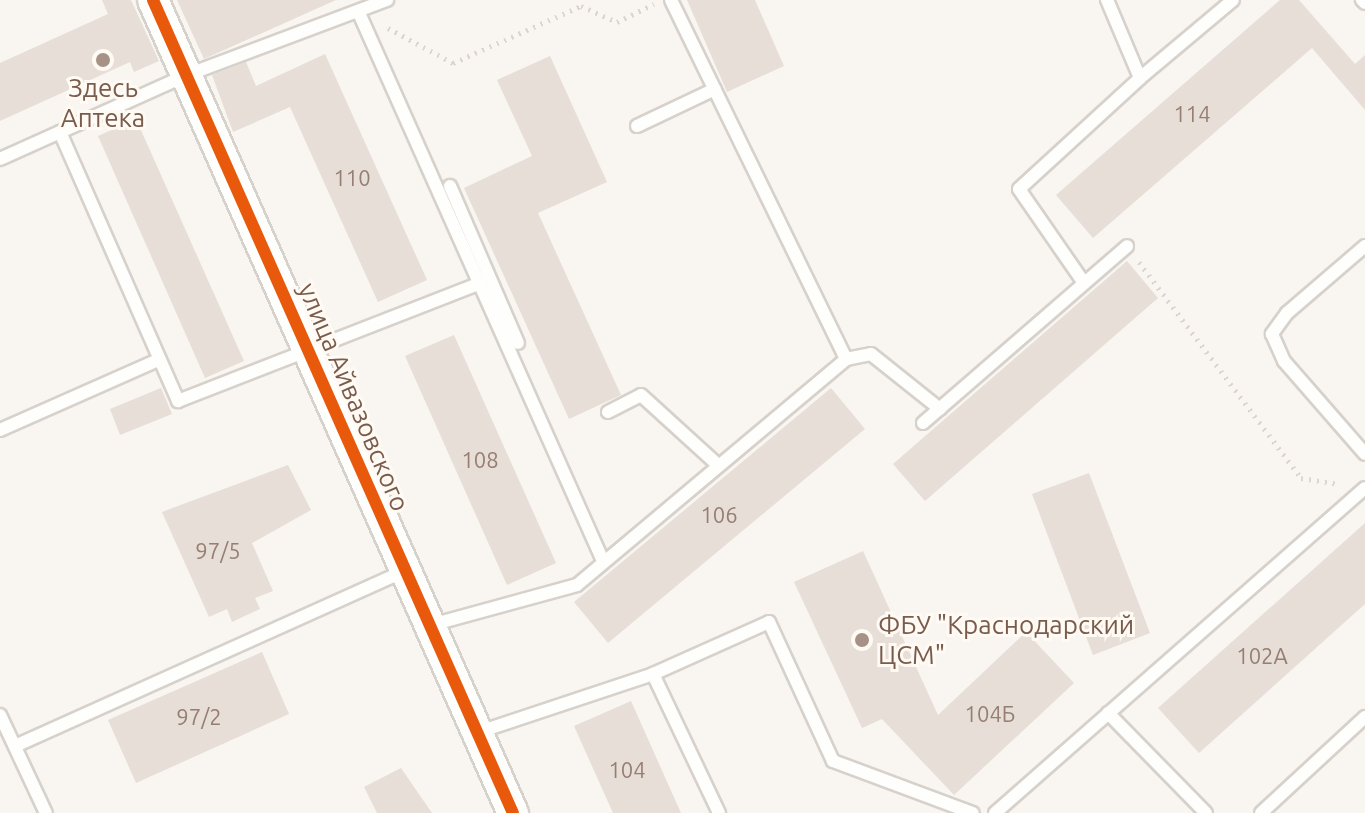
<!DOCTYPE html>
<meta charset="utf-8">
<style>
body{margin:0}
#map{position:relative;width:1365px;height:813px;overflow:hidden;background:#f9f5f0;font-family:Ubuntu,sans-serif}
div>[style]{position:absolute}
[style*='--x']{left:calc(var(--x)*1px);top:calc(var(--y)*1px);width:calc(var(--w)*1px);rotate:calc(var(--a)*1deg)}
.building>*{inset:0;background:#e6ded7}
.path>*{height:5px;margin-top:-2.5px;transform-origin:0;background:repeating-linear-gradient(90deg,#dcd5d0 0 2px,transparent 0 8px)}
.roads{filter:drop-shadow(2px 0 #d7d1cb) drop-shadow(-2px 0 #d7d1cb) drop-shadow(0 2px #d7d1cb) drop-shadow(0 -2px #d7d1cb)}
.service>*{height:12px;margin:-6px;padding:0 6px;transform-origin:6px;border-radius:6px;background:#fefefd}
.tertiary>*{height:30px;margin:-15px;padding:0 15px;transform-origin:15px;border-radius:15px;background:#fefefd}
.cycleway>*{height:12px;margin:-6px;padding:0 6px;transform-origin:6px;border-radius:6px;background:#e8590c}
.dots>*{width:22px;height:22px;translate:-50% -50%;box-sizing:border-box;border:4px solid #fffaf3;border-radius:50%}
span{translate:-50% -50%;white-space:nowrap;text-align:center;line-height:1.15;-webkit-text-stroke:6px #fffaf3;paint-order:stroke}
.number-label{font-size:22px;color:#977e72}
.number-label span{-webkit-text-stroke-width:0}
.poi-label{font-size:26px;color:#7a5c4d}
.left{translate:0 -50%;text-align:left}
.street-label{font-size:26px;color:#7a5c4d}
</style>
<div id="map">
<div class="building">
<div style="clip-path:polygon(102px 0,131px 0,159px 61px,134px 72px,130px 62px,0 121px,0 63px,108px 14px)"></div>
<div style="clip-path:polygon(177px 0,336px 0,204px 59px)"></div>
<div style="clip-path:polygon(687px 0,755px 0,784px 66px,727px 92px)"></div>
<div style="clip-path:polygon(1280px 0,1299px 0,1355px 64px,1365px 55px,1365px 110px,1312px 48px,1093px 238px,1056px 195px)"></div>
<div style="clip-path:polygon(325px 54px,427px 280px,378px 302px,290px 107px,233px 132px,212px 75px,246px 62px,256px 86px)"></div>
<div style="clip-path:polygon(550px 56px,607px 182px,538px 213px,621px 395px,569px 419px,464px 188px,532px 156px,497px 80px)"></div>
<div style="clip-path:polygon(136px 119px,244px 361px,205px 378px,98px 136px)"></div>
<div style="clip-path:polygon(1127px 261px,1158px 298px,925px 501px,893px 464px)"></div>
<div style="clip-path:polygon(454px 335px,556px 563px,507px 585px,405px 356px)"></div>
<div style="clip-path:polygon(161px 388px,172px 414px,120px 435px,110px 409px)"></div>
<div style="clip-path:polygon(831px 388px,865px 429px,608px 643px,574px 602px)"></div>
<div style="clip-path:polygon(288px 465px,311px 510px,252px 543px,273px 591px,255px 598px,260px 609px,232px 622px,227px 609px,209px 617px,162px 512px)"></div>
<div style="clip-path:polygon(1089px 473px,1150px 633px,1093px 655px,1032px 494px)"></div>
<div style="clip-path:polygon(1365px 523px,1365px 604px,1199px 753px,1158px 708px)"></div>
<div style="clip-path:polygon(863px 551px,938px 715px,1026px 632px,1074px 683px,954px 795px,882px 719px,862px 728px,794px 582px)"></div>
<div style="clip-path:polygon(262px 652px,289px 714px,136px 783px,108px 720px)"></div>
<div style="clip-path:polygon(631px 701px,681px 813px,613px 813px,574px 726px)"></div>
<div style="clip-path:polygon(401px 768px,432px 813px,377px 813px,364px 787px)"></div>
</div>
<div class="path">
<div style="--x:388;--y:28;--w:74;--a:28.3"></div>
<div style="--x:453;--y:63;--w:140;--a:-24"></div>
<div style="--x:581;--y:6;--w:39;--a:24"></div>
<div style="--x:617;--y:22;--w:41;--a:-25.9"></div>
<div style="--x:1139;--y:262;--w:270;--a:53.1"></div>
<div style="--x:1301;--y:478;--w:39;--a:9"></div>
</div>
<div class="roads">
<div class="service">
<div style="--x:671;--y:0;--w:399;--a:64"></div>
<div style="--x:1362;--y:0;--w:4;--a:45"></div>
<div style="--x:359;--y:13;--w:600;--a:66"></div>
<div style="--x:1140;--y:78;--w:121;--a:-40"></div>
<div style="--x:637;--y:126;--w:86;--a:-25.4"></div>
<div style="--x:60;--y:132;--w:294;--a:66.3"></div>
<div style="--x:178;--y:401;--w:324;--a:-21.3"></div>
<div style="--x:0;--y:159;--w:205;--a:-24.2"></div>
<div style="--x:187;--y:75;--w:214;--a:-20.6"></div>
<div style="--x:450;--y:186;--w:171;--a:66.6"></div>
<div style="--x:1365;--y:246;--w:103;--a:139.3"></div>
<div style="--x:1287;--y:313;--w:26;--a:126"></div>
<div style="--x:1272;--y:334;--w:30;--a:66"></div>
<div style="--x:1284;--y:361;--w:123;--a:48.9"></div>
<div style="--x:1084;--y:283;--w:114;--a:-124.7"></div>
<div style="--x:1019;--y:189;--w:164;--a:-42.5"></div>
<div style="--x:1140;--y:78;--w:85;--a:-112.9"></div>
<div style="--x:608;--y:412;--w:37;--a:-27"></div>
<div style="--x:641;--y:395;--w:104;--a:42.3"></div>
<div style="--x:923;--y:423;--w:270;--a:-40.9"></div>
<div style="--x:0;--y:430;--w:173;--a:-23.9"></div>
<div style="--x:431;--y:625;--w:151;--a:-15.3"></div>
<div style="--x:577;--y:585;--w:351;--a:-40"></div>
<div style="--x:846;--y:359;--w:25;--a:-11"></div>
<div style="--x:871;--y:354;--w:88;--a:38.6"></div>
<div style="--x:653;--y:674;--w:154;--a:64.6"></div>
<div style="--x:1108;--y:713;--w:140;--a:45.6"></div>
<div style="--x:0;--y:715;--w:108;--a:64.9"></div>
<div style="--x:479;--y:732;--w:183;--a:-18.4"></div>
<div style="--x:653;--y:674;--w:127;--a:-24.1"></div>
<div style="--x:769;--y:622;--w:153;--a:65.3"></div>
<div style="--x:833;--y:761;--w:149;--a:20.4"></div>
<div style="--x:15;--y:746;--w:427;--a:-24.2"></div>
<div style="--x:995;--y:813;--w:492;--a:-41.3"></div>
<div style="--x:1261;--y:813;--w:142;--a:-42.7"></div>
</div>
<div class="tertiary">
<div style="--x:153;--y:0;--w:889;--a:66.12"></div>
</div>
</div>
<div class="cycleway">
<div style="--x:153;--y:0;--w:889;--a:66.12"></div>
</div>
<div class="dots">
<div style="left:103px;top:60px;background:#a69286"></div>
<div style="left:862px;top:640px;background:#a69286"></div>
</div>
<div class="number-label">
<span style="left:1192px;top:114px">114</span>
<span style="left:352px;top:178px">110</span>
<span style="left:480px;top:460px">108</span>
<span style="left:719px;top:515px">106</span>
<span style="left:218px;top:551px">97/5</span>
<span style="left:1262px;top:656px">102А</span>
<span style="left:990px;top:714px">104Б</span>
<span style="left:199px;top:717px">97/2</span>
<span style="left:627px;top:770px">104</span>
</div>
<div class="poi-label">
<span style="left:103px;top:103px">Здесь<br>Аптека</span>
<span class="left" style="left:878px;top:640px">ФБУ "Краснодарский<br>ЦСМ"</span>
</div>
<div class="street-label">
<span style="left:354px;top:397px;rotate:67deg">улица Айвазовского</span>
</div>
</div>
